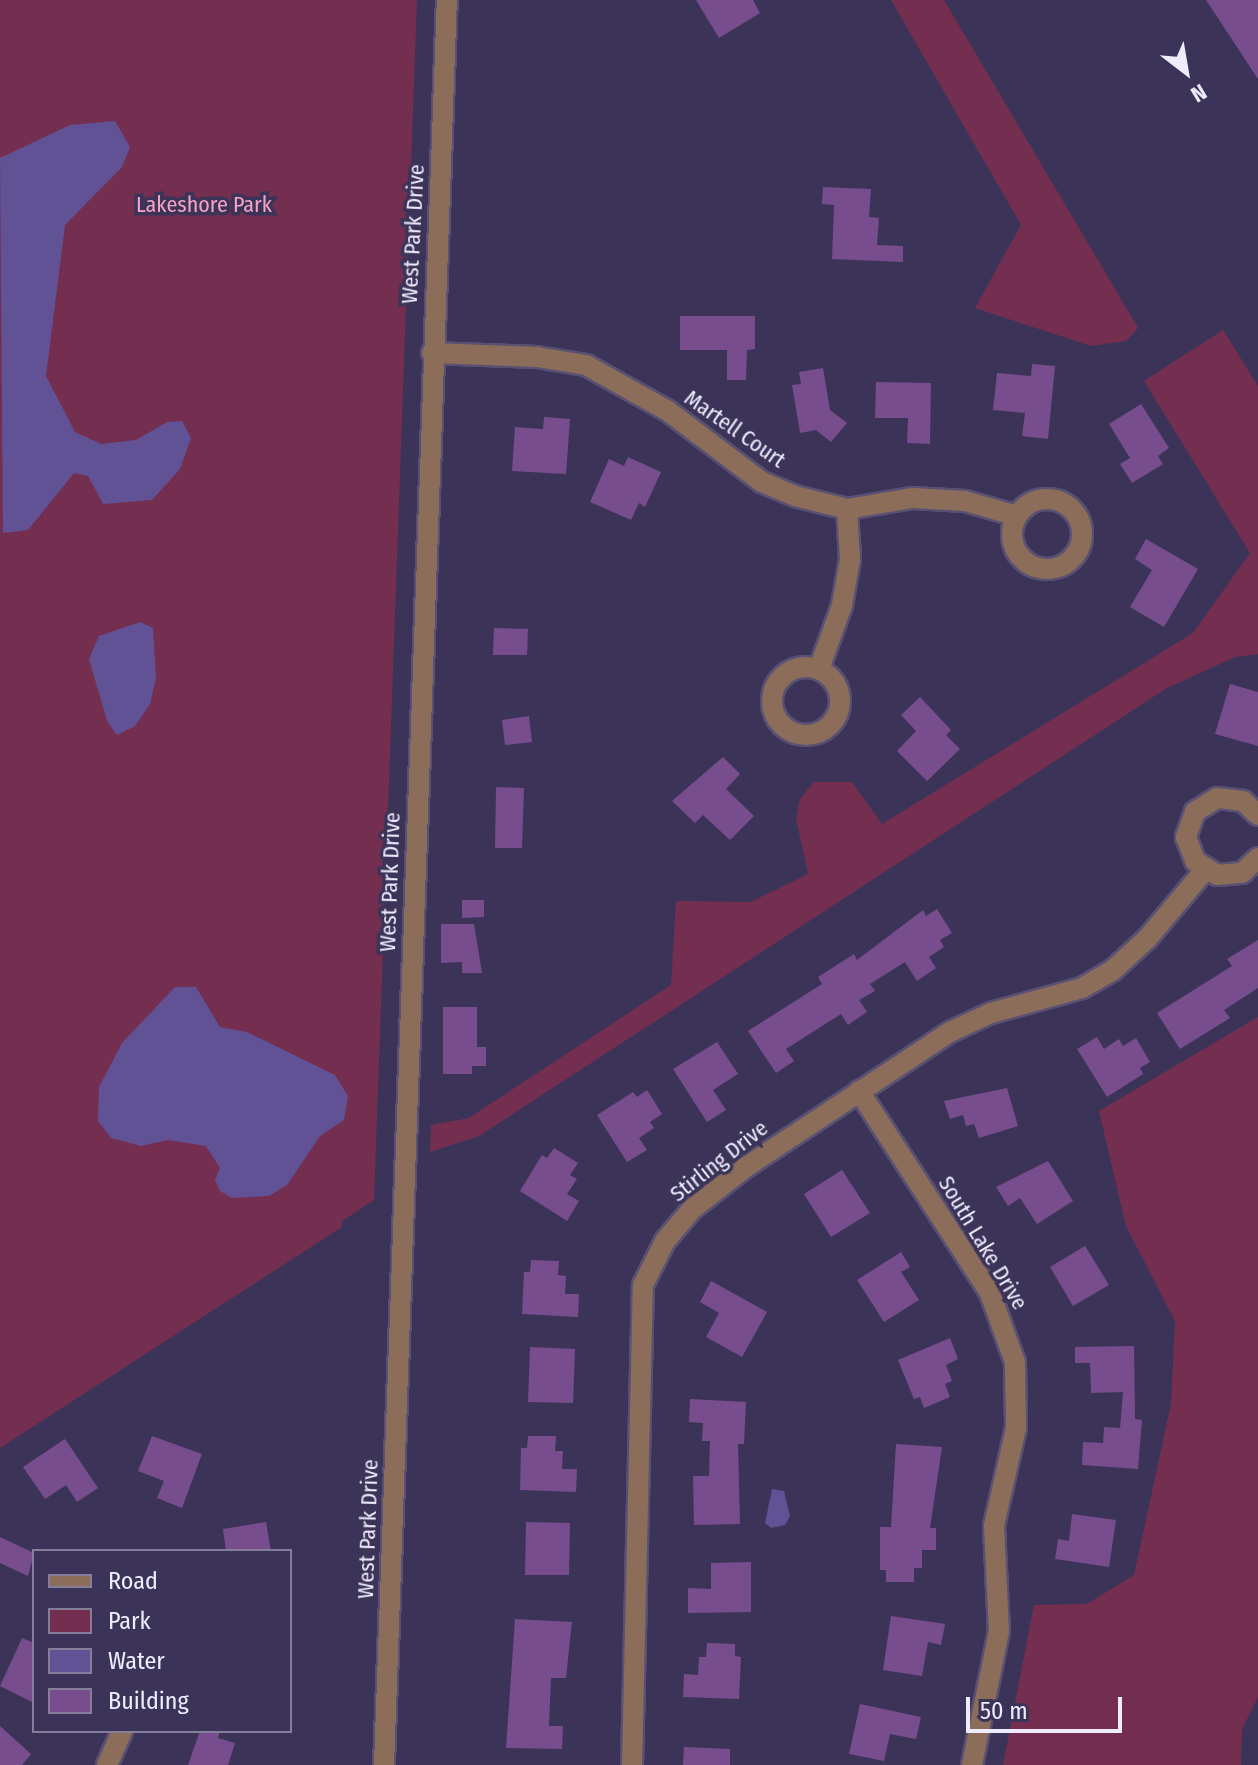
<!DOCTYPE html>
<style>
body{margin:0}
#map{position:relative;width:1258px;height:1765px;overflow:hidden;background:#3c3458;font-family:"Fira Sans Condensed",sans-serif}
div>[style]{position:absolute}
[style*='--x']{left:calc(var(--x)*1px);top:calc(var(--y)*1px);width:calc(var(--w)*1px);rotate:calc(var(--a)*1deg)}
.green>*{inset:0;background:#742f50}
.water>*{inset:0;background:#615195}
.building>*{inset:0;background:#774d8d}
.roads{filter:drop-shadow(2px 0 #595173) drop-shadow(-2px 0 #595173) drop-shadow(0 2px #595173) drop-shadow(0 -2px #595173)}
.minor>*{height:20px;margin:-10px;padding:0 10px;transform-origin:10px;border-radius:10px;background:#8c6d5a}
.minor>.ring{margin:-10px;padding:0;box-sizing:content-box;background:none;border:20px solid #8c6d5a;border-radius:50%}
span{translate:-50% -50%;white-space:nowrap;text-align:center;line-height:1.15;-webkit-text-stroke:7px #3c3458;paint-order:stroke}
.park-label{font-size:22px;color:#f7a2c6}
.street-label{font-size:22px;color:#efecfe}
.legend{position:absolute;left:32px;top:1549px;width:260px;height:184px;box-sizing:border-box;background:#3c3458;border:2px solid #847e9a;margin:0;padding:10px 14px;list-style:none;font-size:24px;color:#efecfe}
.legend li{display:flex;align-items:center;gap:16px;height:40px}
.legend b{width:40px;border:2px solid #847e9a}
.north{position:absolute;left:1146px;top:32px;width:80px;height:80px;-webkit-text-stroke:6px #3c3458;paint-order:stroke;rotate:149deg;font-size:22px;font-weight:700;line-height:32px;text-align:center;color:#efecfe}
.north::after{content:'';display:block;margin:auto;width:28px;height:36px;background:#efecfe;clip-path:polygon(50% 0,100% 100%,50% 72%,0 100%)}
.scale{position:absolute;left:966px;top:1697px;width:156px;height:36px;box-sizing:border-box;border:4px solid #efecfe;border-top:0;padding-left:10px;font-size:24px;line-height:28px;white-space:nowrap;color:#efecfe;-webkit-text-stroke:6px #3c3458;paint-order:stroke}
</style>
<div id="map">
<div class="green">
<div style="clip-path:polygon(0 0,417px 0,374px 1200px,342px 1221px,342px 1227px,0 1448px)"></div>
<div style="clip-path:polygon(891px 0,944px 0,1138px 328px,1126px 341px,1091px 346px,975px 308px,1021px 225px)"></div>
<div style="clip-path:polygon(1223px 330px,1258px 386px,1258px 654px,1235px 657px,1167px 688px,479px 1136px,430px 1152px,431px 1125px,469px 1118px,671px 985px,676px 901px,751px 902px,808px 874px,796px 818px,800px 799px,814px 782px,852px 782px,882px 824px,1193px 633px,1250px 553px,1144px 381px)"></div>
<div style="clip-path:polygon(1258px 1017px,1258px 1697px,1242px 1729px,1241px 1765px,1003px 1765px,1034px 1605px,1087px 1604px,1134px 1575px,1171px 1404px,1175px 1321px,1126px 1226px,1099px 1111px)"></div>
</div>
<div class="water">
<div style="clip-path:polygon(115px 121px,130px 147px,122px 167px,65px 225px,46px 376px,75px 432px,101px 444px,136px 440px,167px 422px,182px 421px,191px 438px,180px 469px,152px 500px,103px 504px,88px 476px,74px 473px,28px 530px,3px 533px,0 158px,70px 125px)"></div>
<div style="clip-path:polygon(140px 622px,153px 628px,156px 678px,150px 704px,135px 726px,117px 735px,107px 721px,89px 659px,99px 636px)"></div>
<div style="clip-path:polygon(175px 987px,196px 987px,220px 1027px,247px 1032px,335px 1075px,348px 1096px,344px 1120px,320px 1136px,287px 1185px,269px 1196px,232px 1198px,220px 1191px,215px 1180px,220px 1168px,206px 1146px,168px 1140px,141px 1146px,111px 1138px,98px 1121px,99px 1087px,122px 1043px)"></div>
<div style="clip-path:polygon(772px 1489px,784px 1491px,790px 1516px,785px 1525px,771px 1528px,765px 1523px)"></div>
</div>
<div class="building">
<div style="clip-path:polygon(696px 0,753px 0,760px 13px,719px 38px)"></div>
<div style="clip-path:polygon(1206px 0,1258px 0,1258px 79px)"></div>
<div style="clip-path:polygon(823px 187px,871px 189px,869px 217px,879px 218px,877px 245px,903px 246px,903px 262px,832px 259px,834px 205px,822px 204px)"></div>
<div style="clip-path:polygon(680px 316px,755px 316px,755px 349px,747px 350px,746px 380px,727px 380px,727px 350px,680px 350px)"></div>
<div style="clip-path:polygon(1032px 364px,1055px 366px,1048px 439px,1022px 436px,1025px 413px,993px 410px,997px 373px,1031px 376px)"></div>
<div style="clip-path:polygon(823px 368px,830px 410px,847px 423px,831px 442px,816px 430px,800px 433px,792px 385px,801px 384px,799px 372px)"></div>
<div style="clip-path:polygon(876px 382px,931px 383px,930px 444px,907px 443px,908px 418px,875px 418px)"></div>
<div style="clip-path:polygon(1141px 404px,1169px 448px,1158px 456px,1163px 464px,1132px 483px,1120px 464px,1130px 458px,1109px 424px)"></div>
<div style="clip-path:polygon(544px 417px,570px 419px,566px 474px,512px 471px,515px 427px,543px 429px)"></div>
<div style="clip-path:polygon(628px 457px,661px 472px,645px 507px,639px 503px,631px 520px,590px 502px,609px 459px,624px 466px)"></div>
<div style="clip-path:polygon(1146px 539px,1198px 569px,1164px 627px,1130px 607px,1152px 570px,1135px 559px)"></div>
<div style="clip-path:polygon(494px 628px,528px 629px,527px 655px,493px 655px)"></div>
<div style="clip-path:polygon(1230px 684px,1258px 692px,1258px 746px,1215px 734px)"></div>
<div style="clip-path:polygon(920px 697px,951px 730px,946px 735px,960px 749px,927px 781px,897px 751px,916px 731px,901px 715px)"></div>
<div style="clip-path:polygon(529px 716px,532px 742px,505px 745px,502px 720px)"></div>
<div style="clip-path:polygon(723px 757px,740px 774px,726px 789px,754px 816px,730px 840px,703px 815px,695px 823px,672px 801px)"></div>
<div style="clip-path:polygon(496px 787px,524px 788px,522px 848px,495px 848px)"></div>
<div style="clip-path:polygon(462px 900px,484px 900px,484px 917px,462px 918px)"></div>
<div style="clip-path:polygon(937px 909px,952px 933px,940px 940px,944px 947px,929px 957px,936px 968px,917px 981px,905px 962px,870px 984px,875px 991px,859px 1000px,867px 1012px,848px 1025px,841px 1014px,786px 1049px,794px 1061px,776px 1073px,748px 1031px,822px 984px,818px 977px,854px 954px,857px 960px,923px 910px,926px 916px)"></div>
<div style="clip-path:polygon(441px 924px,474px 924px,482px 973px,462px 973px,462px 962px,441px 963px)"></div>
<div style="clip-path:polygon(1258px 940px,1258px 988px,1224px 1010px,1230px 1018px,1180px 1049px,1157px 1013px,1232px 966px,1227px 959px)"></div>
<div style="clip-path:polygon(443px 1007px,477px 1007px,477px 1047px,486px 1047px,486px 1066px,472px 1066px,472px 1074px,443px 1074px)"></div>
<div style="clip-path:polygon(1097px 1037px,1104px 1049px,1119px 1039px,1123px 1046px,1136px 1038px,1150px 1062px,1140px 1068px,1143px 1074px,1107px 1097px,1077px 1049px)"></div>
<div style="clip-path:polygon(717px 1042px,738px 1074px,713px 1090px,726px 1110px,707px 1122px,673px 1069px)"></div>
<div style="clip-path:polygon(1007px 1088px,1018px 1126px,979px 1138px,974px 1124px,966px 1126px,963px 1115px,950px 1119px,944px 1101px)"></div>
<div style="clip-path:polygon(647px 1090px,662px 1114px,650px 1122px,654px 1128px,639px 1138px,647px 1150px,627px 1162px,597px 1115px,633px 1092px,637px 1097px)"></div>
<div style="clip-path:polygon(554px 1148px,578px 1163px,570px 1175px,577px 1179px,567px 1194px,579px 1201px,567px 1221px,520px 1191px,542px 1155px,547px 1158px)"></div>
<div style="clip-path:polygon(1048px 1161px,1073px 1201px,1037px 1224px,1020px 1198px,1008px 1206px,996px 1187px)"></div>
<div style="clip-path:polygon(842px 1170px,870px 1213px,831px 1237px,804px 1194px)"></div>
<div style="clip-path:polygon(1085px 1246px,1109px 1285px,1073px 1306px,1050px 1267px)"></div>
<div style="clip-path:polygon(901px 1252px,910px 1267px,901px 1272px,919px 1300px,884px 1322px,857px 1280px)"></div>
<div style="clip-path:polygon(531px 1260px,559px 1261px,558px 1275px,566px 1276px,565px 1294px,579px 1294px,578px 1317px,522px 1314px,524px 1272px,530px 1272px)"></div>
<div style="clip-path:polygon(711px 1281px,767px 1312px,742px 1357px,706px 1337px,719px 1313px,700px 1302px)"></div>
<div style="clip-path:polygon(950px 1338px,958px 1359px,946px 1365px,952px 1381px,945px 1384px,950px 1397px,924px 1408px,920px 1397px,914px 1399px,898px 1360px)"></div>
<div style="clip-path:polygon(1134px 1346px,1135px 1419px,1142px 1420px,1138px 1469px,1082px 1465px,1083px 1442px,1103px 1443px,1104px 1427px,1120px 1428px,1123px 1392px,1091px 1393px,1090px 1363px,1075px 1363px,1075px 1347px)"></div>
<div style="clip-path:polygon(530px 1347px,575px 1349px,573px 1403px,528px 1402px)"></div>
<div style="clip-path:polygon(690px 1399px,746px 1402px,744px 1444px,738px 1444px,740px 1524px,694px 1525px,693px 1476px,709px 1476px,710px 1441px,702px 1441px,703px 1423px,689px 1422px)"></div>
<div style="clip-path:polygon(152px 1436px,202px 1454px,182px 1508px,157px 1498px,164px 1481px,138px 1471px)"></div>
<div style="clip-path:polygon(528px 1436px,556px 1436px,555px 1451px,563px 1451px,562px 1469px,577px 1469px,576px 1492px,520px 1490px,521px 1448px,527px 1448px)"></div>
<div style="clip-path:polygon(65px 1439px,98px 1488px,77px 1502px,66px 1485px,45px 1499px,23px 1467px)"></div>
<div style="clip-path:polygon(896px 1444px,942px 1447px,930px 1528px,936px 1528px,936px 1550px,922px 1550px,922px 1568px,914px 1568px,914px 1582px,886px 1582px,886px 1570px,880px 1570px,880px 1527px,891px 1527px)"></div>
<div style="clip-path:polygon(1072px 1514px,1116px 1520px,1109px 1567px,1055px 1559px,1058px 1539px,1069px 1541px)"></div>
<div style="clip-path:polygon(266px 1522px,271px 1551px,226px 1551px,223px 1529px)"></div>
<div style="clip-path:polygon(526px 1522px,570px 1523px,569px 1575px,525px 1575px)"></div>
<div style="clip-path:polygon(0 1537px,34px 1553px,28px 1576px,0 1563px)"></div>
<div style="clip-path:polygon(751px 1562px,751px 1612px,688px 1613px,688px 1588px,711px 1589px,711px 1563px)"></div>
<div style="clip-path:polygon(891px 1616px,945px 1624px,941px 1645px,928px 1642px,922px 1676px,883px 1670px)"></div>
<div style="clip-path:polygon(515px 1619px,572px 1622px,566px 1678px,551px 1678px,549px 1726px,563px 1726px,562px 1749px,506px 1748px)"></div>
<div style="clip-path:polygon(22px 1638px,34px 1643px,34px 1703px,0 1686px)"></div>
<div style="clip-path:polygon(707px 1643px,735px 1644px,735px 1656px,741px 1657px,739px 1699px,683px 1697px,684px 1674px,698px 1675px,699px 1657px,706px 1657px)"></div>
<div style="clip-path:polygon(860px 1704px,921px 1717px,916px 1739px,890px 1734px,884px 1761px,849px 1754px)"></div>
<div style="clip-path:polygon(0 1726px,31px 1754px,22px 1765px,0 1765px)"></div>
<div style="clip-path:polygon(200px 1731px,220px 1731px,218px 1738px,235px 1743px,228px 1765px,188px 1765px)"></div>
<div style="clip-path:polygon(684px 1747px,730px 1749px,730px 1765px,683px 1765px)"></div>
</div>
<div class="roads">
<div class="minor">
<div style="--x:432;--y:353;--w:105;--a:2.2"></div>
<div style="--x:537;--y:357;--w:50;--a:9.3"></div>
<div style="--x:586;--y:365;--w:94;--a:29.3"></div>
<div style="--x:668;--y:411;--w:118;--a:37.1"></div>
<div style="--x:762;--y:482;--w:36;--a:23"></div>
<div style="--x:795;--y:496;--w:54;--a:14"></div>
<div style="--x:847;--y:509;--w:67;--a:-9.5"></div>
<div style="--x:913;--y:498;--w:52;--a:3.3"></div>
<div style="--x:965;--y:501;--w:54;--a:16.1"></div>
<div class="ring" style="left:1012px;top:499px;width:50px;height:50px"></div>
<div class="ring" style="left:772px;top:667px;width:48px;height:48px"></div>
<div style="--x:819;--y:669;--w:68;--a:-70.2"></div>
<div style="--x:842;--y:605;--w:47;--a:-80.1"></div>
<div style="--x:850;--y:559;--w:50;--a:-93.4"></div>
<div style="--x:1258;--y:815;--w:21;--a:-137"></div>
<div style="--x:1243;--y:801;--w:26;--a:-173"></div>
<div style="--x:1217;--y:798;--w:26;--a:148"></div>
<div style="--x:1195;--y:812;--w:27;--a:110"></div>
<div style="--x:1186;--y:837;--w:26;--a:69"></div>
<div style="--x:1195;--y:861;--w:26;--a:32"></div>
<div style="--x:1217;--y:875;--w:25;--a:-5"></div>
<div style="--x:1242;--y:873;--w:22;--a:-43"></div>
<div style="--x:859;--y:1091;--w:241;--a:57"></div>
<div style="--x:990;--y:1293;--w:73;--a:70.1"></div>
<div style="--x:1015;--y:1362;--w:66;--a:89.1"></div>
<div style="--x:1016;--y:1428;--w:100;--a:102.7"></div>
<div style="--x:994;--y:1526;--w:105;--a:87.3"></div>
<div style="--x:999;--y:1631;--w:137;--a:101.4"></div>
<div style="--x:107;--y:1765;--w:37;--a:-66"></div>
<div style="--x:384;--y:1765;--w:1766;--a:-87.96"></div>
<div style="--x:632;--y:1765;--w:480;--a:-88.7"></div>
<div style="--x:643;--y:1285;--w:49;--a:-63.4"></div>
<div style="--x:665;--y:1241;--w:42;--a:-49.8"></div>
<div style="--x:692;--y:1209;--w:68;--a:-37.9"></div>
<div style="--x:746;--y:1167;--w:245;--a:-33.5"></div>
<div style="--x:950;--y:1032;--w:45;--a:-24.9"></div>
<div style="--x:991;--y:1013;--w:94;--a:-15.4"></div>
<div style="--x:1082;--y:988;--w:36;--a:-30"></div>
<div style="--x:1113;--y:970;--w:46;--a:-42.4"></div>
<div style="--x:1147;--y:939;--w:90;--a:-50"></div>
</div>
</div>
<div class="park-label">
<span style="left:204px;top:205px">Lakeshore Park</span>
</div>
<div class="street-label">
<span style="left:413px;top:234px;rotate:-87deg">West Park Drive</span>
<span style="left:735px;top:429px;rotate:35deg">Martell Court</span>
<span style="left:390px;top:882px;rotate:-88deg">West Park Drive</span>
<span style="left:719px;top:1161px;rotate:-38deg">Stirling Drive</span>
<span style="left:983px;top:1243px;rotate:59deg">South Lake Drive</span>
<span style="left:368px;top:1529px;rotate:-88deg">West Park Drive</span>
</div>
<ul class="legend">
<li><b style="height:10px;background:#8c6d5a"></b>Road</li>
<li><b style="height:22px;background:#742f50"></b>Park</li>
<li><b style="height:22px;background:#615195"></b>Water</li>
<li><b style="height:22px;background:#774d8d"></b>Building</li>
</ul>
<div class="north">N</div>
<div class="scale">50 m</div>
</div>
